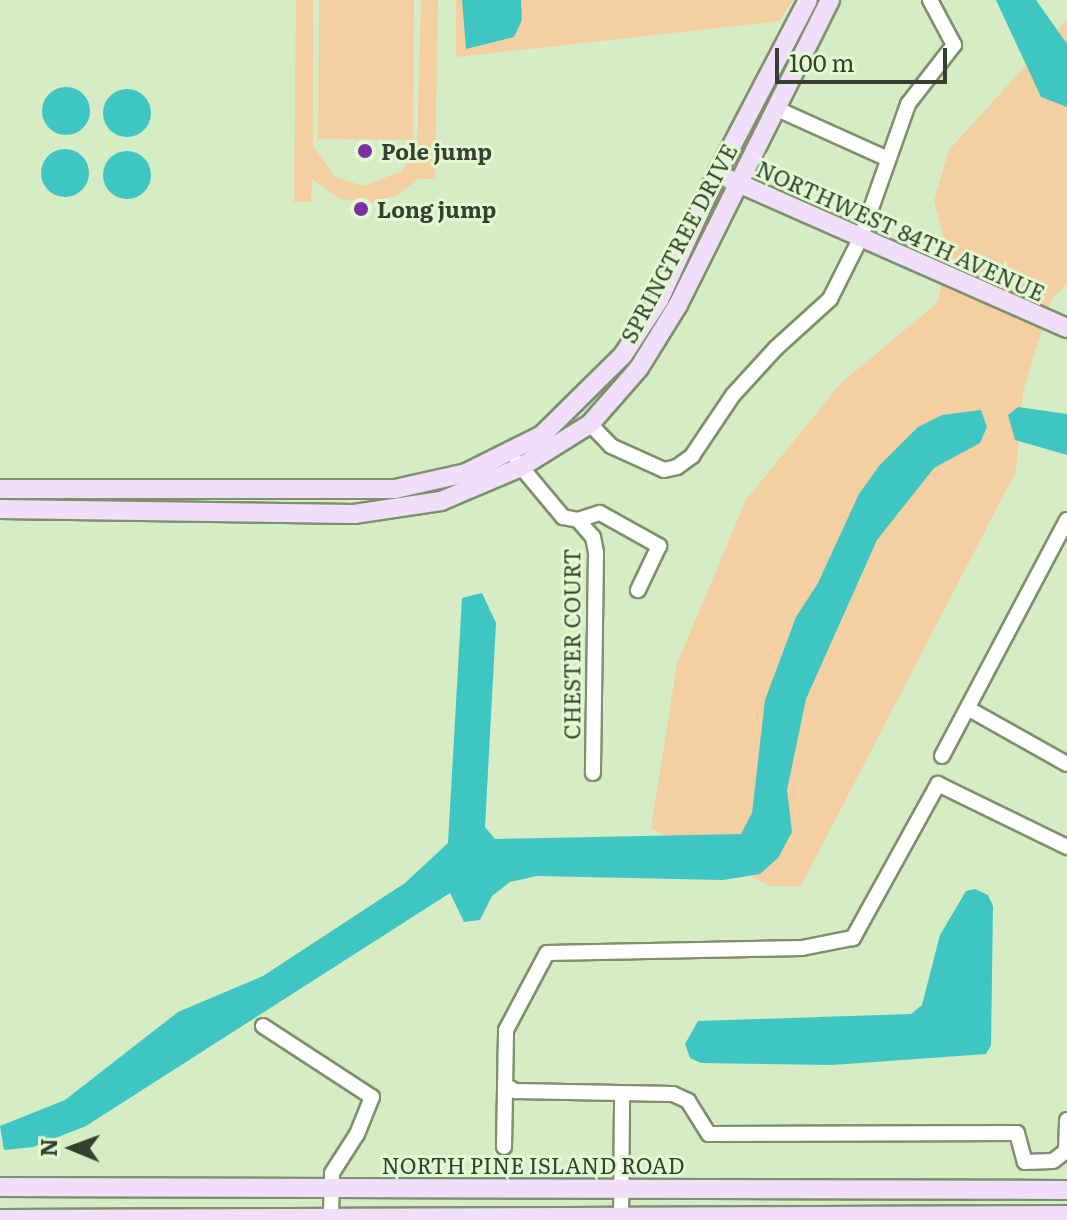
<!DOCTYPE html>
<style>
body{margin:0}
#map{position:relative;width:1067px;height:1220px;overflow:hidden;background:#d5ecc4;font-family:Literata,serif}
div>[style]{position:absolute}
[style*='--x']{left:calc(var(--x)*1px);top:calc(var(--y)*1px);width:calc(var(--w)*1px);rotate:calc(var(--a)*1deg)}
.green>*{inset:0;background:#f4cfa2}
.water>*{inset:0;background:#3fc6c2}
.round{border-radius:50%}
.roads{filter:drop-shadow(2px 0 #7c916c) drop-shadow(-2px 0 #7c916c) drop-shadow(0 2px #7c916c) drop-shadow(0 -2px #7c916c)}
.street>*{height:14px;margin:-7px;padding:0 7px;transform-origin:7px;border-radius:7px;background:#fff}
.secondary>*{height:18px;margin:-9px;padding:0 9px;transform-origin:9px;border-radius:9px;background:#f0defa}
.dots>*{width:22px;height:22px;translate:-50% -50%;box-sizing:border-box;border:4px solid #e2fad1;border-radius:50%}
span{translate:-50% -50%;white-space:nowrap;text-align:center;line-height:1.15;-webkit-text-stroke:6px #e2fad1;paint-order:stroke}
.poi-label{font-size:22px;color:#374030;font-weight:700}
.left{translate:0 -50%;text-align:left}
.street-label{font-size:22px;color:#374030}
.north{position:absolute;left:32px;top:1108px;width:80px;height:80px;-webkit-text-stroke:6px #e2fad1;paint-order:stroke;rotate:271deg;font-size:22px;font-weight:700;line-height:32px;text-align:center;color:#374030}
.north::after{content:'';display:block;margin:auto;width:28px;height:36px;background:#374030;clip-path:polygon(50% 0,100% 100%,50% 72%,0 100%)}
.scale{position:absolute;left:775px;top:48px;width:172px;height:36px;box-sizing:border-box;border:4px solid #374030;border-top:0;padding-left:10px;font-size:24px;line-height:28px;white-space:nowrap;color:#374030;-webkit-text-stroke:6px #e2fad1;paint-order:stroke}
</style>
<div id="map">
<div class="green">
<div style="clip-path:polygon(296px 0,313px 0,313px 146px,335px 177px,363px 186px,402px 171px,417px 145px,421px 0,438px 0,435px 179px,418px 179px,398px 195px,370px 203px,340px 199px,312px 179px,311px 202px,294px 202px)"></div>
<div style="clip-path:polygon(319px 0,414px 0,413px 140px,318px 139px)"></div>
<div style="clip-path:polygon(456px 0,793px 0,779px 21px,456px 57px)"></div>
<div style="clip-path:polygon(1067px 20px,1067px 284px,1051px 300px,1023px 392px,1016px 471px,801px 886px,770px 886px,651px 828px,677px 664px,746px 500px,841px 383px,937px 303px,949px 255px,934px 201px,949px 150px)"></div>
</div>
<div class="water">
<div style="clip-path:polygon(462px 0,521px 0,522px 20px,514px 37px,466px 49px)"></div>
<div style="clip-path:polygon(996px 0,1036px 0,1067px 44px,1067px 107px,1041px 97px)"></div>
<div class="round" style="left:42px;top:87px;width:48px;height:48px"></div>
<div class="round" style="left:103px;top:89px;width:48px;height:48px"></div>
<div class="round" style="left:41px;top:149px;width:48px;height:48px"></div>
<div class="round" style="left:103px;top:151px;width:48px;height:48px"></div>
<div style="clip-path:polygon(1018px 407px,1067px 414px,1067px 455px,1015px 440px,1008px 415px)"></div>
<div style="clip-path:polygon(981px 410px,987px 427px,980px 443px,934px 468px,877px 540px,806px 699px,787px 790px,792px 832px,778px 858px,760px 874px,723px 880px,537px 876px,510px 882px,492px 896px,480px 920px,464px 922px,450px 893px,86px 1126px,33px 1147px,4px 1150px,0 1126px,65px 1100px,178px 1012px,263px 976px,405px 883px,448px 843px,462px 598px,482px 593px,496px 623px,485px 827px,495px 839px,741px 834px,752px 813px,765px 700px,796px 617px,818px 583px,859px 494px,879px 466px,918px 427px,942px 415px)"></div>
<div style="clip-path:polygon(975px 889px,988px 895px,993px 906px,991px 1045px,986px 1054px,832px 1065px,701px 1063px,690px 1058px,685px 1044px,698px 1021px,911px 1014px,922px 1005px,940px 935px,966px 891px)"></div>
</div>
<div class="roads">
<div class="street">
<div style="--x:775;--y:108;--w:124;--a:24.3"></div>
<div style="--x:590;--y:424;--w:30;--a:46"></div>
<div style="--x:611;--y:446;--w:58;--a:24.4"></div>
<div style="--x:664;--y:470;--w:13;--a:-13"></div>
<div style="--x:677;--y:467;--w:19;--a:-36"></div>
<div style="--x:692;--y:456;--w:73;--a:-56.1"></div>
<div style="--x:733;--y:395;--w:64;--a:-47.5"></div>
<div style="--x:776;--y:348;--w:73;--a:-42.2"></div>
<div style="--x:830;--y:299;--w:69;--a:-63.4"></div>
<div style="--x:861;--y:237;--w:141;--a:-70.5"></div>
<div style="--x:908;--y:104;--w:75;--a:-52.1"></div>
<div style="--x:954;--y:45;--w:51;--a:-118.1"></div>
<div style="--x:517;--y:462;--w:72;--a:50.1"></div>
<div style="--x:563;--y:517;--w:15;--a:11"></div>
<div style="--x:578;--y:520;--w:23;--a:-18"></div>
<div style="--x:600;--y:513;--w:68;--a:29.2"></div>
<div style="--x:659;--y:546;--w:49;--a:115.5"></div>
<div style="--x:578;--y:520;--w:23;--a:49"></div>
<div style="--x:593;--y:537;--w:16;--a:79"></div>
<div style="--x:596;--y:553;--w:220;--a:90.8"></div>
<div style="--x:969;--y:709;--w:112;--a:29.3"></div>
<div style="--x:942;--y:756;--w:267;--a:-62.1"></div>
<div style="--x:263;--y:1026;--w:130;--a:33.1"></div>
<div style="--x:372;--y:1097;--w:40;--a:112"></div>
<div style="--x:357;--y:1134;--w:46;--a:122.7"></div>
<div style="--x:332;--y:1173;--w:42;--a:91.4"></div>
<div style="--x:505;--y:1085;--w:12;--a:31"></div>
<div style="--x:515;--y:1091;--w:158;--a:1.1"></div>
<div style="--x:673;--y:1094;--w:17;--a:25"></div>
<div style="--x:688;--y:1101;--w:39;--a:58"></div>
<div style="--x:709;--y:1134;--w:308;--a:-0.2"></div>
<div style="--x:1017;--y:1133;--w:30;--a:75"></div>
<div style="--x:1025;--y:1162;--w:28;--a:-2"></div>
<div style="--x:1053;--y:1161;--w:16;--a:-38"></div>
<div style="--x:1066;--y:1151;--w:31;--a:-88"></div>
<div style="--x:504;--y:1147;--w:117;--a:-89"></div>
<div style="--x:506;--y:1030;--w:87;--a:-62"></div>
<div style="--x:547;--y:953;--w:255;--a:-1.1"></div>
<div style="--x:802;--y:948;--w:52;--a:-11.1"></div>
<div style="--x:853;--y:938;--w:176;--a:-61.1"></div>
<div style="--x:938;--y:784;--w:144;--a:26"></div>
<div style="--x:621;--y:1220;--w:125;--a:-89.5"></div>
</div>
<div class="secondary">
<div style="--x:729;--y:179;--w:369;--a:23.8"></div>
<div style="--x:0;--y:489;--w:395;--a:0"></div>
<div style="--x:395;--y:489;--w:73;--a:-12.7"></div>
<div style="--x:466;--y:473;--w:85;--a:-26.6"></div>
<div style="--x:542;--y:435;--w:114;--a:-44.6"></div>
<div style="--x:623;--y:355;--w:66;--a:-56.8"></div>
<div style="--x:659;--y:300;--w:139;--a:-65.3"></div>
<div style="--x:717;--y:174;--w:196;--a:-62.4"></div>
<div style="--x:0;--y:509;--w:354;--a:0.8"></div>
<div style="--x:354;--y:514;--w:88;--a:-8.5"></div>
<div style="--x:441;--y:501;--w:87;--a:-23"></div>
<div style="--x:521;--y:467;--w:81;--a:-31.9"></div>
<div style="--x:590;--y:424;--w:74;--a:-48.8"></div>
<div style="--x:639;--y:368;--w:74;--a:-58.2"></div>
<div style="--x:678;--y:305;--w:341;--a:-63.5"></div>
<div style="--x:0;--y:1187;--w:1067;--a:0.16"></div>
<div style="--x:0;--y:1219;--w:1067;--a:-0.21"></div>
</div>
</div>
<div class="dots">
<div style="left:365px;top:151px;background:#7c30a2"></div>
<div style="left:361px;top:209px;background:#7c30a2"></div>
</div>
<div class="poi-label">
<span class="left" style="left:381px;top:151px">Pole jump</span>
<span class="left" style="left:377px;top:209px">Long jump</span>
</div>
<div class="street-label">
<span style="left:901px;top:230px;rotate:24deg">NORTHWEST 84TH AVENUE</span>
<span style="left:678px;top:243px;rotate:-62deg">SPRINGTREE DRIVE</span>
<span style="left:571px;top:644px;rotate:-90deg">CHESTER COURT</span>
<span style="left:533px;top:1165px">NORTH PINE ISLAND ROAD</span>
</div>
<div class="north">N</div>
<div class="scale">100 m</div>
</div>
